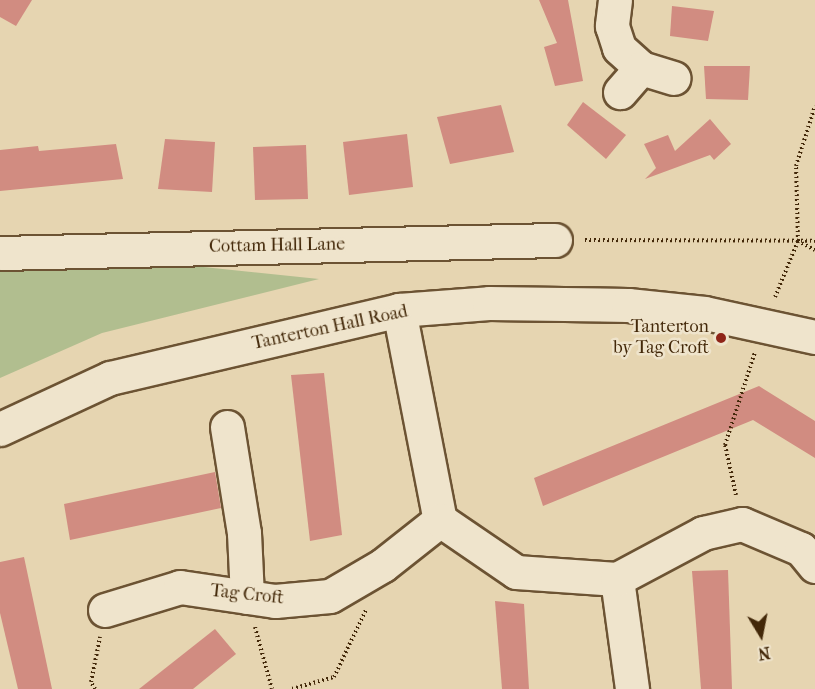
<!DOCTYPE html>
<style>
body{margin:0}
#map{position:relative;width:815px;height:689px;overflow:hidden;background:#e6d5b1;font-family:"IM FELL French Canon",serif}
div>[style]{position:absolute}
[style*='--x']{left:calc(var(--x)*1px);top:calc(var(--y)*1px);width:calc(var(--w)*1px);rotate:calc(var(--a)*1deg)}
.green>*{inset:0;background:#b1be8f}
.building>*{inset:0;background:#d18c81}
.path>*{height:4px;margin-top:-2px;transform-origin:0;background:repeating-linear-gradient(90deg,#432809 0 1.5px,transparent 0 4.5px)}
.roads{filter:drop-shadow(2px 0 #6c5333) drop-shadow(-2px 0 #6c5333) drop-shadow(0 2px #6c5333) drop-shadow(0 -2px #6c5333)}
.minor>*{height:33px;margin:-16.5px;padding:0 16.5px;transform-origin:16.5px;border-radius:16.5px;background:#efe4cc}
.dots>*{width:16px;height:16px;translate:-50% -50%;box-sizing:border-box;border:3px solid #efe4cc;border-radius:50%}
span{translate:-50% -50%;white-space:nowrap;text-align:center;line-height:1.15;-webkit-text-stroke:5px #efe4cc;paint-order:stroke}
.street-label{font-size:18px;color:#432809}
.poi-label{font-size:18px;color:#432809}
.right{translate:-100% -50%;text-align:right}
.north{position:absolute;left:731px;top:605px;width:60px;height:60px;-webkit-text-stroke:4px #efe4cc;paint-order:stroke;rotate:170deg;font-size:16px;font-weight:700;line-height:24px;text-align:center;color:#432809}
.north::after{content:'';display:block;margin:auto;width:21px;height:27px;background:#432809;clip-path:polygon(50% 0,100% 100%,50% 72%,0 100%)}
</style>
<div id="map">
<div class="green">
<div style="clip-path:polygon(127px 259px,319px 279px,102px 333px,0 378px,0 265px)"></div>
</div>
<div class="building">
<div style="clip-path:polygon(0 0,32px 0,16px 26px,0 17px)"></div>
<div style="clip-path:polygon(539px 0,568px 0,583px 81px,555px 86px,544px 47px,557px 43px)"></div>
<div style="clip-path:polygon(672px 6px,714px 11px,708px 41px,670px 36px)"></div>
<div style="clip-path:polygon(704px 66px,750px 66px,748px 100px,706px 99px)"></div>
<div style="clip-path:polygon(583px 102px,626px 135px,606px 159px,567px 125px)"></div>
<div style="clip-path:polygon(501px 105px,514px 152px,450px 164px,437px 117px)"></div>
<div style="clip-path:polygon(710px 119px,731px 144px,714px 160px,710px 155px,645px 179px,656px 168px,644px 144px,668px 135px,675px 151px)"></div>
<div style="clip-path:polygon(407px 134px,413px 187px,349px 195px,343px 142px)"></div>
<div style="clip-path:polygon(165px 139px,215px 142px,212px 192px,158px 189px)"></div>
<div style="clip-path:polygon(116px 144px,123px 179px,0 191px,0 150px,38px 146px,39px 151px)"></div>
<div style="clip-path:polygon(306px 145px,308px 199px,255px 200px,253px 147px)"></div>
<div style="clip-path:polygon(324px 373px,342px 535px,310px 541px,291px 375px)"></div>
<div style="clip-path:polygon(759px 386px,815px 421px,815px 458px,753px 420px,543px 506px,534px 478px)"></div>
<div style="clip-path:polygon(215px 472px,221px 508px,70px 540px,64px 504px)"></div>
<div style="clip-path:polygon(24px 557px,52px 689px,18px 689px,0 613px,0 562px)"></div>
<div style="clip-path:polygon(728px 570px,732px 689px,701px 689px,692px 571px)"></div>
<div style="clip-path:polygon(495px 601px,524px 604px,529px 689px,502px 689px)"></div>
<div style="clip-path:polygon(215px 629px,236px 654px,193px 689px,139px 689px)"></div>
</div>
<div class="path">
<div style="--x:585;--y:240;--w:230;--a:0.2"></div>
<div style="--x:798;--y:241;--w:75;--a:-91.5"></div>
<div style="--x:796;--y:166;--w:63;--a:-72.4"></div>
<div style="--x:775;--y:297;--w:61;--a:-67.7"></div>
<div style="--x:798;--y:241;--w:19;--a:28"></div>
<div style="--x:736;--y:495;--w:51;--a:-102.4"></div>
<div style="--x:725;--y:445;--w:98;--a:-72.1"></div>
<div style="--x:255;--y:627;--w:64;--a:74.7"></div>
<div style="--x:95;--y:689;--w:8;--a:-120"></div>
<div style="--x:91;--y:682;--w:46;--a:-78.7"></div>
<div style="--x:292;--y:689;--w:44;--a:-15.9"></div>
<div style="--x:334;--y:677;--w:74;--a:-64.5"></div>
</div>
<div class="roads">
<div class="minor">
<div style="--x:615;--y:0;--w:26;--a:97"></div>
<div style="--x:612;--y:26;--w:23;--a:72"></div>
<div style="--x:619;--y:48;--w:30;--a:42"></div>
<div style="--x:641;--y:68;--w:32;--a:131"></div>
<div style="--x:641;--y:68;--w:34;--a:17"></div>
<div style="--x:0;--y:253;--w:555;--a:-1.34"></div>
<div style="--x:399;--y:310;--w:214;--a:79"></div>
<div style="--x:227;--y:427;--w:107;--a:80.9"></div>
<div style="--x:244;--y:533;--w:64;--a:87.3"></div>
<div style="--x:0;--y:429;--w:121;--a:-24.9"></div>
<div style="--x:110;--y:378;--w:297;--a:-13.2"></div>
<div style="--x:399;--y:310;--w:90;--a:-4.4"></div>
<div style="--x:489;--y:303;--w:139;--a:0.8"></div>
<div style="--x:628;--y:305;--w:77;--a:5.9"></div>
<div style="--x:705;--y:313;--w:113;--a:12.3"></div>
<div style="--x:617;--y:579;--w:111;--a:82.2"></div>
<div style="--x:105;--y:610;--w:78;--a:-17"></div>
<div style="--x:180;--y:587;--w:96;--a:8.4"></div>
<div style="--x:275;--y:601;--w:55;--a:-5.2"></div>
<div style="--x:330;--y:596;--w:61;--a:-30.3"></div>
<div style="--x:383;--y:565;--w:73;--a:-38.3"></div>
<div style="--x:440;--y:520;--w:92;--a:34.4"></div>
<div style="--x:516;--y:572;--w:101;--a:4"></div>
<div style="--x:617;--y:579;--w:98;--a:-28.1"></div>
<div style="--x:703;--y:533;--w:40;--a:-13"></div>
<div style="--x:742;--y:524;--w:64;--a:23"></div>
<div style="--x:801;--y:549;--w:22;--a:51"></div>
</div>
</div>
<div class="dots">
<div style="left:721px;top:338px;background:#8f2418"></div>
</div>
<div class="street-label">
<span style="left:277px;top:246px;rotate:-1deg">Cottam Hall Lane</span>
<span style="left:330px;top:328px;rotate:-12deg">Tanterton Hall Road</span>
<span style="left:247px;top:595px;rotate:6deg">Tag Croft</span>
</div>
<div class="poi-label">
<span class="right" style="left:709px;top:338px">Tanterton<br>by Tag Croft</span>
</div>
<div class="north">N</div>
</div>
